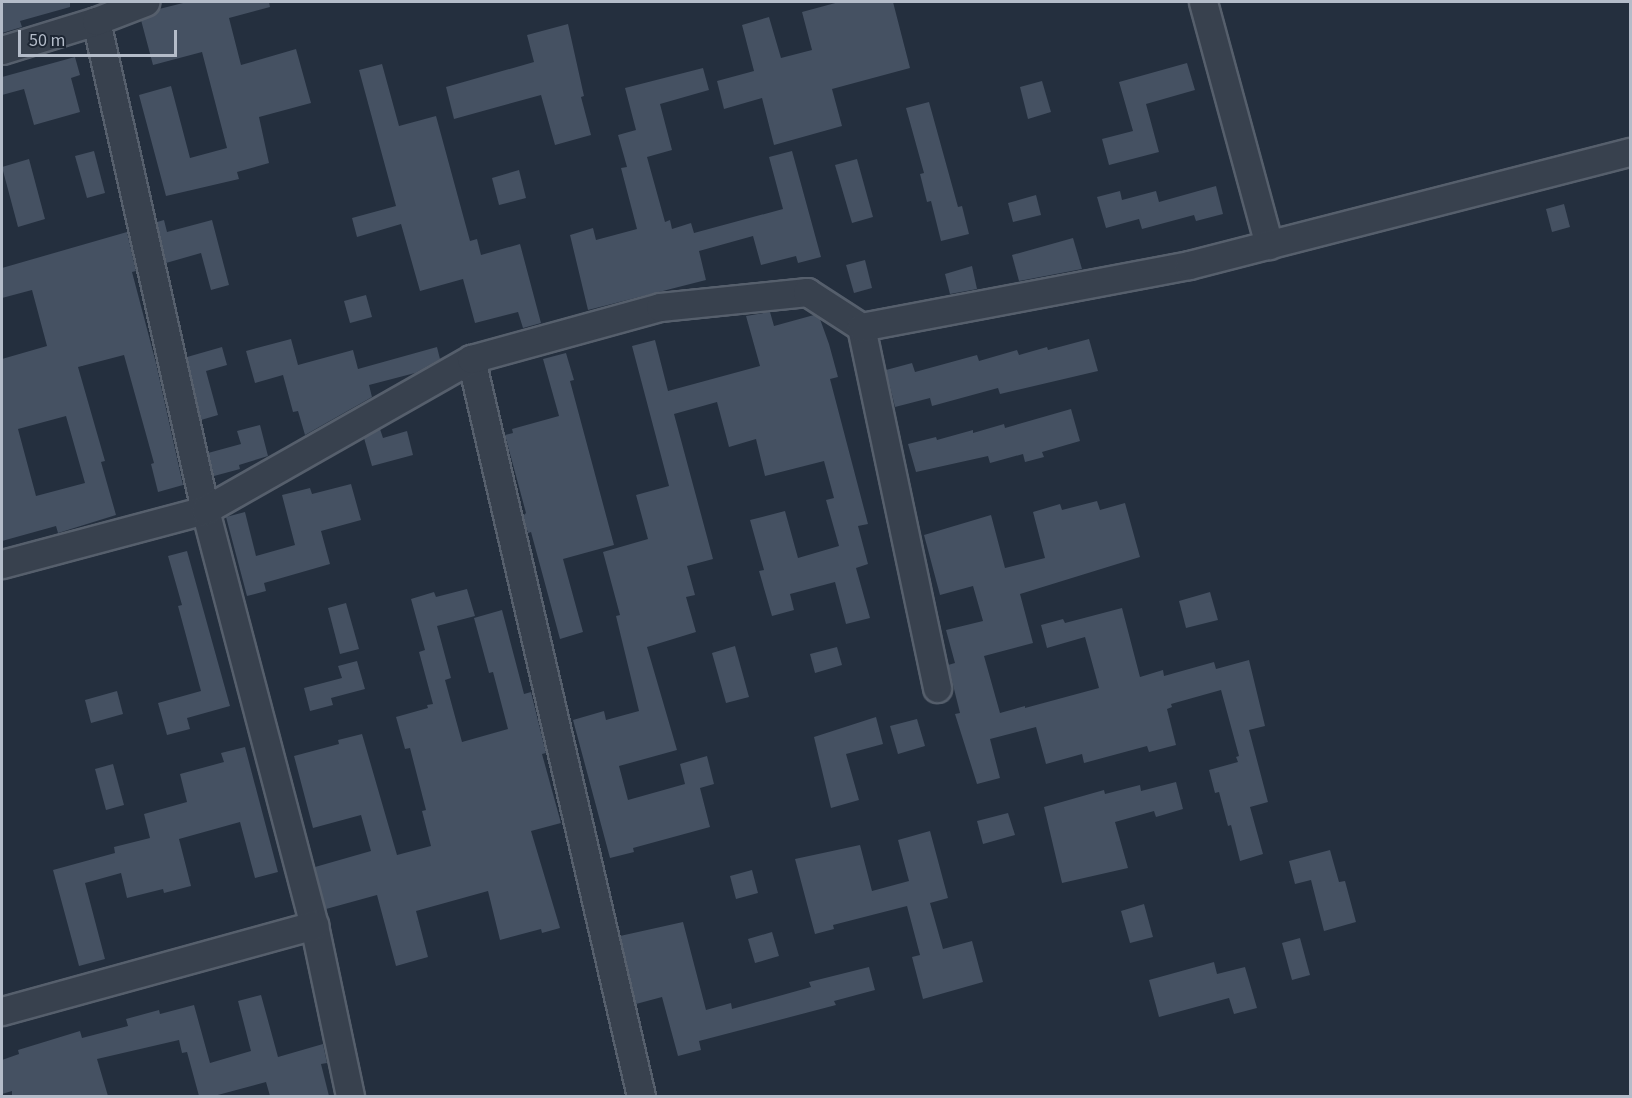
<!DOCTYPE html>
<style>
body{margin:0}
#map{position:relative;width:1632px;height:1098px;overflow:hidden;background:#242f3e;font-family:"Source Sans 3",sans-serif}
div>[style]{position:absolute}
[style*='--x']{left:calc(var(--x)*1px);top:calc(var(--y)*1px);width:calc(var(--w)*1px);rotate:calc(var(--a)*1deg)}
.building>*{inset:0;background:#455162}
.roads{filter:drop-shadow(2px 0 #565f6c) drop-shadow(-2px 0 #565f6c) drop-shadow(0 2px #565f6c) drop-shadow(0 -2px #565f6c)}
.minor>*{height:27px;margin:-13.5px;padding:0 13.5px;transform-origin:13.5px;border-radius:13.5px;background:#38414e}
span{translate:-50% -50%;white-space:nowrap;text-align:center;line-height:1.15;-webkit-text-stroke:4.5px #1d2633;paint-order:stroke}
.frame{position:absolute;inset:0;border:3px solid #b4bcc9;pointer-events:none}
.scale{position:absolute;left:18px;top:30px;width:159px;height:27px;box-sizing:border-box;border:3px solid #b4bcc9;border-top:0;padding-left:8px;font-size:18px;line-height:21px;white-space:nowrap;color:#b4bcc9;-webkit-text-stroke:4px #1d2633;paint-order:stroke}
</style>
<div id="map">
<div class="building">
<div style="clip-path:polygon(2px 2px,70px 2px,70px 7px,20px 21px,22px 27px,2px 33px)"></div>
<div style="clip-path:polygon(187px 2px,269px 2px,270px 7px,229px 18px,241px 65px,296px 49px,311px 103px,259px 117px,269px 163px,237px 172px,239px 179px,166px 196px,139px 95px,171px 86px,190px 158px,227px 148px,202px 52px,153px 65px,141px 20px,151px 16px,159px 9px)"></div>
<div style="clip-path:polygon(839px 2px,893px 2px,910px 68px,832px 89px,842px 126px,774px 145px,762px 98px,724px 109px,717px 81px,754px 71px,742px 25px,769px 17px,781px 58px,812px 50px,802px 12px)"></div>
<div style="clip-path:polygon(568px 24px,584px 96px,581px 97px,591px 135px,555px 145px,541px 95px,454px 119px,446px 87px,534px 62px,527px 35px)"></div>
<div style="clip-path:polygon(75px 57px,80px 75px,71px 78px,80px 112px,34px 125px,24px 89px,2px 95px,2px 77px)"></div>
<div style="clip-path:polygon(1187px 63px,1195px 90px,1146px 104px,1159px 152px,1109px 165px,1102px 139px,1133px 131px,1119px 82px)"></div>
<div style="clip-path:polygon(382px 64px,399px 126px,436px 116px,470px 241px,477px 239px,481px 255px,520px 244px,541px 323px,523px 328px,518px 312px,475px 323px,463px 279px,420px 291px,401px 224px,357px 237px,352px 218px,396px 206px,359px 70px)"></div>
<div style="clip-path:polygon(703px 68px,709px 90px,660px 104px,672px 150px,647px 157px,665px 222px,670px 220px,672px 229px,691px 223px,694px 233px,783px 209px,769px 157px,792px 151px,821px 257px,798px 263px,796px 256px,761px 265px,753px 236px,699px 251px,706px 280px,588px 310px,570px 235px,593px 228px,596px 240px,637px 229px,621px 168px,627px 167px,618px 135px,636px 130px,625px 88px)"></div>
<div style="clip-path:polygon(1042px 81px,1051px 112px,1028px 119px,1020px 87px)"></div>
<div style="clip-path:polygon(929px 102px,958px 207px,962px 206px,969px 234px,941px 241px,931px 201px,927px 202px,920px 174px,924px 173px,906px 108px)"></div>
<div style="clip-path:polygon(94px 151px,105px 193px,87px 198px,75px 156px)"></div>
<div style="clip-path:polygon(29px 159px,45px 219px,18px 227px,2px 167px)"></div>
<div style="clip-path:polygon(857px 159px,873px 217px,852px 223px,835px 165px)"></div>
<div style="clip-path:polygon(519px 170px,526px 198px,499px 205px,492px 178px)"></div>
<div style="clip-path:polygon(1216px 186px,1223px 214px,1196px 221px,1194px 215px,1142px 229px,1139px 219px,1106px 228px,1097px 197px,1120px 191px,1122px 200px,1156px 191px,1159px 202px)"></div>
<div style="clip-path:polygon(1036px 195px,1041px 215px,1013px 222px,1008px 203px)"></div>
<div style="clip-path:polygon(1564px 204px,1570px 227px,1552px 232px,1546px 209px)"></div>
<div style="clip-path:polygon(164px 220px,167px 232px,212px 220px,229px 285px,211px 290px,201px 253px,166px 263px,157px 222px)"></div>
<div style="clip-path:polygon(evenodd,127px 232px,136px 271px,132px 272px,156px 363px,183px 485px,158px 492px,151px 464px,154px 463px,124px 355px,78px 367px,105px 461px,101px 462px,116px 515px,58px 533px,56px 526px,2px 541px,2px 359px,47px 346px,32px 290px,2px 298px,2px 268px,127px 232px,66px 416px,85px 483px,36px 496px,18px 429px,66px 416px)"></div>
<div style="clip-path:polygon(1073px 238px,1082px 269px,1019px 281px,1012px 255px)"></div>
<div style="clip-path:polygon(865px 260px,872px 288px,854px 293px,846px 265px)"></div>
<div style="clip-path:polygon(972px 266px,977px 289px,950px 294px,945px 274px)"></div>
<div style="clip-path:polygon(366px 295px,372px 317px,350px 323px,344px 301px)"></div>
<div style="clip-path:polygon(770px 312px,774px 326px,814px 315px,820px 319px,829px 344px,838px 377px,830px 379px,868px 524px,858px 526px,868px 564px,856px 568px,870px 618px,846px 624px,835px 582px,790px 594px,794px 610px,772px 616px,759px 571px,764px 570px,750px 520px,785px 511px,798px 558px,839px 546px,826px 500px,834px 498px,824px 461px,765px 476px,756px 439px,729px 447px,717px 402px,674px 414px,713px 559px,687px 566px,695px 595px,686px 597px,696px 632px,647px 647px,677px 750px,619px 766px,628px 800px,685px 784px,680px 764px,707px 756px,714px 784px,700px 788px,710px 827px,633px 848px,634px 852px,610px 858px,573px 720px,604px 711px,606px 720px,639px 711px,616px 616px,620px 615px,603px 552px,648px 539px,636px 495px,669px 486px,632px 346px,655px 340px,668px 391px,760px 366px,746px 316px)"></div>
<div style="clip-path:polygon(291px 339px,298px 365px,353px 350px,358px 369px,437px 347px,440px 359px,415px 373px,369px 385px,372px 397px,305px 435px,298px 411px,293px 412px,283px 375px,255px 383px,246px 351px)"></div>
<div style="clip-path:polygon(1089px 339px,1098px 371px,1000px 394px,998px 388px,932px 406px,930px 398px,895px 407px,886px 370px,912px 363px,915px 372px,977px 355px,979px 361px,1017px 350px,1019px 355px,1047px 347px,1048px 350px)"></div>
<div style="clip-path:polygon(222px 347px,227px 365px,206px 371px,218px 415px,201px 420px,187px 357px)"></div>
<div style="clip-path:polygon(566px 353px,574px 380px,570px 381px,614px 545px,563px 559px,583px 632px,560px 639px,531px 532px,528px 533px,523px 516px,526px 513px,505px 435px,513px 433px,512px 429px,559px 416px,543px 359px)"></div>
<div style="clip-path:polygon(1071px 409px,1080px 441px,1042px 452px,1044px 457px,1025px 462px,1023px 454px,990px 463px,988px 456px,916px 472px,908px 444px,936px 437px,937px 440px,973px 430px,973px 433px,1004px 424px,1005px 428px)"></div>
<div style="clip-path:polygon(260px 425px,268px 456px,239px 465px,240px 469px,214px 476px,208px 453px,241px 444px,237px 431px)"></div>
<div style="clip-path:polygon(380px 429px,383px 438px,407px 431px,413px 455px,372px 466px,364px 438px)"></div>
<div style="clip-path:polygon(351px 484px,361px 520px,321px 531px,330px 564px,264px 583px,266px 591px,247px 596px,226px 517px,245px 512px,256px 556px,295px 545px,282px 495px,310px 488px,312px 494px)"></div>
<div style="clip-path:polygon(1097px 501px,1100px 510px,1125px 503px,1140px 557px,1020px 594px,1033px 643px,984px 656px,1000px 713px,1025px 706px,1025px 708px,1099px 688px,1085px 637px,1047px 648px,1041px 625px,1063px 619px,1065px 623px,1122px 608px,1140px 677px,1163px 670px,1164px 676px,1214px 662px,1216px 669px,1249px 660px,1265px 726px,1249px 730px,1268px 802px,1250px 807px,1263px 854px,1240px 861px,1231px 825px,1228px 826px,1219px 792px,1215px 793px,1209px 770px,1238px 762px,1236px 757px,1239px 756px,1221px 690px,1171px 704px,1172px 707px,1167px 709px,1176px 745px,1149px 752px,1147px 746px,1084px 763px,1082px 754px,1046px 764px,1036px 727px,990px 739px,1000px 778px,977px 784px,955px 714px,960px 713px,948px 665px,955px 663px,946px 630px,983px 621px,973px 586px,940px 595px,924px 535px,991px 515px,1005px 568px,1045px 558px,1033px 512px,1060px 504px,1062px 510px)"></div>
<div style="clip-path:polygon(187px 551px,230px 706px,187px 718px,190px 729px,167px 735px,158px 703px,201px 691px,178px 606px,182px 605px,168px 556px)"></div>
<div style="clip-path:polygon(467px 589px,475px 616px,437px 626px,451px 678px,445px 680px,462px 742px,508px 729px,493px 672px,489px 673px,474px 618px,502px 610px,524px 694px,531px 692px,546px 753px,542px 754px,561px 823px,531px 831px,560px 928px,542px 933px,541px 929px,500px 940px,488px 891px,416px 911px,428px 957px,396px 966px,377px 895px,326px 909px,315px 867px,371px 851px,361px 815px,313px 828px,294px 756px,339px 744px,338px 740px,362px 734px,397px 855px,431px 846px,422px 811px,426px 810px,410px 748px,405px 749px,396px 717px,428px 708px,427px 705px,433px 704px,419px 652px,425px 650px,411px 599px,434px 592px,436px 597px)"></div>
<div style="clip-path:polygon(1210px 592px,1218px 620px,1186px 628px,1179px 601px)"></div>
<div style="clip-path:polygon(346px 603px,359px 649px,340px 654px,328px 608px)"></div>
<div style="clip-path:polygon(735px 646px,749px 697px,726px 703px,712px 653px)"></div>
<div style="clip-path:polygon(837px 647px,842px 665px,815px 673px,810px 654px)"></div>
<div style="clip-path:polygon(357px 661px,365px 689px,331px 698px,333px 705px,310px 711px,304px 688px,342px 678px,338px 666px)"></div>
<div style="clip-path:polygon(117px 691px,123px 714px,91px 723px,85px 700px)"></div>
<div style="clip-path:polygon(876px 717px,883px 744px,846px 754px,859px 800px,831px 808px,814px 737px)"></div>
<div style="clip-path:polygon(917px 719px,925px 746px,898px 754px,890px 726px)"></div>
<div style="clip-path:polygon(245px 747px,278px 872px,255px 878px,240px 822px,179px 839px,191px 886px,164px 893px,163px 889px,127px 898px,121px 873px,85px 883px,105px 959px,79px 966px,53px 870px,115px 853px,114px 847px,150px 838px,144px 814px,187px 802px,180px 774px,224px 762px,221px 753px)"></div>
<div style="clip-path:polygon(113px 764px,124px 805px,106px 810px,95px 769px)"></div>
<div style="clip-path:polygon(1176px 782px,1183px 809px,1156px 817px,1154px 811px,1115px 822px,1128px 868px,1062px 883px,1044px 807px,1104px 790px,1105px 794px,1140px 785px,1141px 791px)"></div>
<div style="clip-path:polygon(1008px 813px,1015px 835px,983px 844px,977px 821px)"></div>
<div style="clip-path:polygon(930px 831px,948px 898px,930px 903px,943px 949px,972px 941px,983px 982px,923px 999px,912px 957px,920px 955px,907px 906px,833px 925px,834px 929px,815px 934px,795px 859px,860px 845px,872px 891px,909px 881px,898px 840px)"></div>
<div style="clip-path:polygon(1330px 850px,1339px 882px,1345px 881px,1356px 922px,1324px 931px,1311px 880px,1295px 884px,1289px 861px)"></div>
<div style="clip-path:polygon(752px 870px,758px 893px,736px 899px,730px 876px)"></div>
<div style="clip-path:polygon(1144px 904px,1153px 937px,1130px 943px,1121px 911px)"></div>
<div style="clip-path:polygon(683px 922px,706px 1010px,731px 1003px,732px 1009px,811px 987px,809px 982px,869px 967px,875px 990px,834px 1001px,836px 1005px,699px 1041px,701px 1050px,678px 1056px,662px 997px,636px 1004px,620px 936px)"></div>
<div style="clip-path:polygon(772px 932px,779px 956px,755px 963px,748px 939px)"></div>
<div style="clip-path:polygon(1300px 938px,1310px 975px,1292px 980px,1282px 943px)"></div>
<div style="clip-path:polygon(1214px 962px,1217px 974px,1245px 967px,1257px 1008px,1234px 1014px,1229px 998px,1159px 1017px,1149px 980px)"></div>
<div style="clip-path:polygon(261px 995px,278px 1057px,323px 1044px,327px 1063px,321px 1064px,329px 1096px,270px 1096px,266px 1082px,214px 1096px,199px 1096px,187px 1052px,182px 1053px,179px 1040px,97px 1059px,108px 1096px,12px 1096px,12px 1091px,2px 1094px,2px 1060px,19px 1054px,18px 1050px,80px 1031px,82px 1038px,128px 1026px,126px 1019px,159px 1010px,160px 1014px,194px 1005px,210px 1063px,251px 1051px,238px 1001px)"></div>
</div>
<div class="roads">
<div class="minor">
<div style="--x:1203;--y:2;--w:252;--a:74.8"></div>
<div style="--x:96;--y:21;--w:501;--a:77.43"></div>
<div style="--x:205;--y:510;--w:429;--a:75.3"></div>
<div style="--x:314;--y:925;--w:175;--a:78.1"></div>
<div style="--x:2;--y:50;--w:98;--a:-17.1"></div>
<div style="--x:96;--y:21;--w:53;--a:-21.2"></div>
<div style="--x:861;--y:327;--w:369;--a:78.1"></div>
<div style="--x:471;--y:359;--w:756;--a:77.01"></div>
<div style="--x:2;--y:564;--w:210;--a:-14.9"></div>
<div style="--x:205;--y:510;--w:306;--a:-29.6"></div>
<div style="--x:471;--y:359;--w:196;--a:-15.4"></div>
<div style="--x:660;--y:307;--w:148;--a:-5.8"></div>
<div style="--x:807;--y:292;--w:64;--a:32.9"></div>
<div style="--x:861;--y:327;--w:334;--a:-10.7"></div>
<div style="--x:1189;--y:265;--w:455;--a:-14.4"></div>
<div style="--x:2;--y:1011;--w:324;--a:-15.4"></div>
</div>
</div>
<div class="frame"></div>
<div class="scale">50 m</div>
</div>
